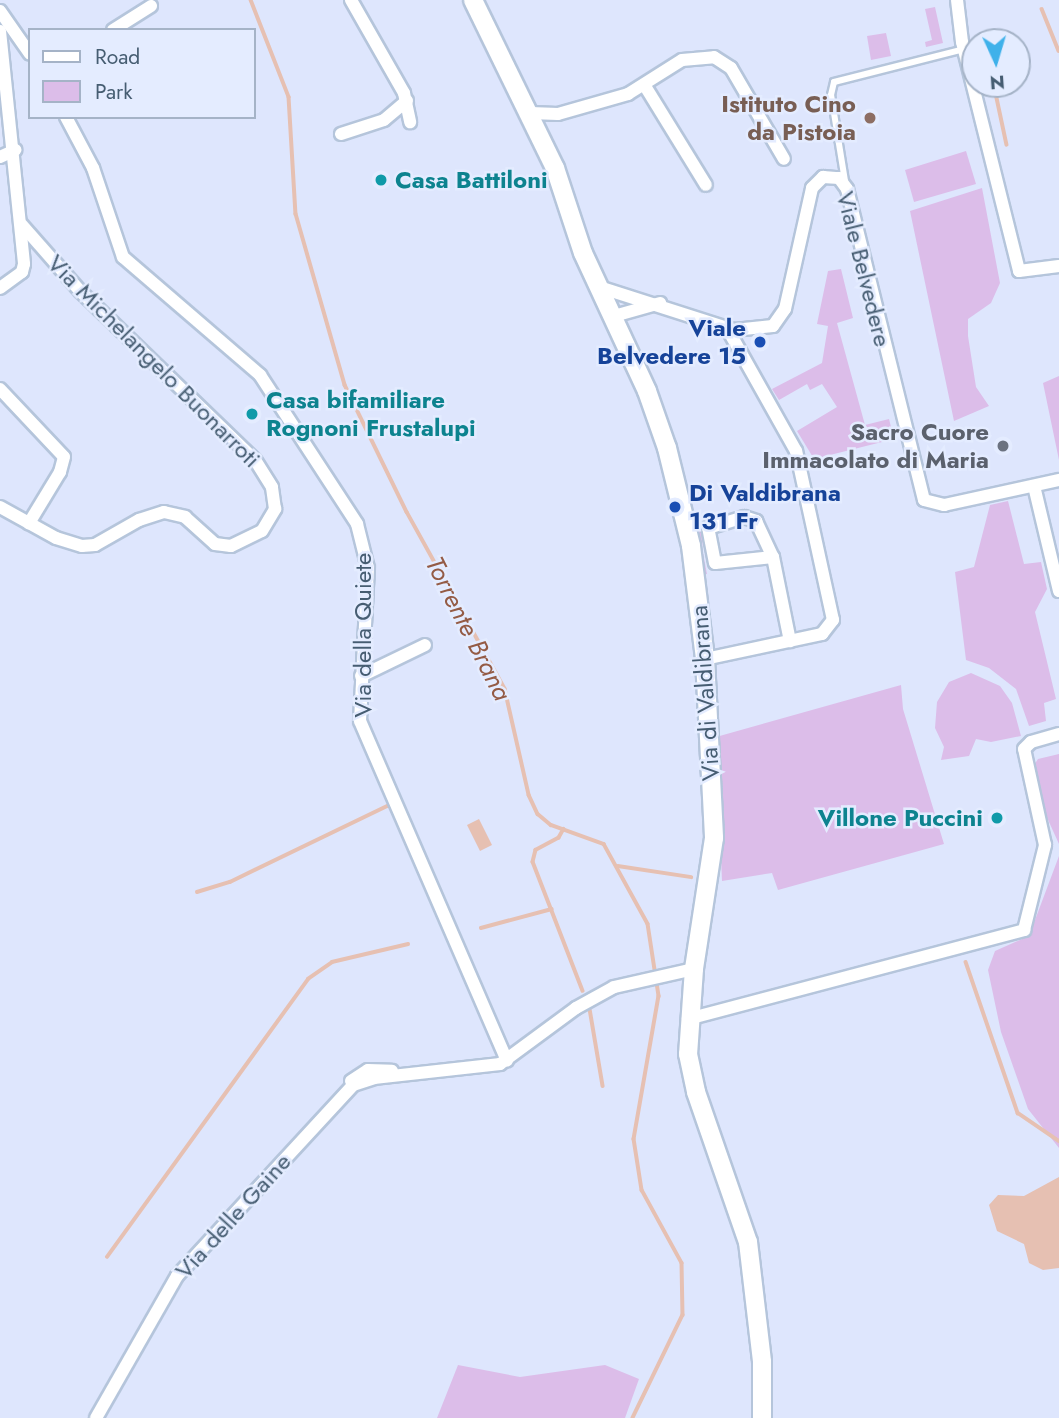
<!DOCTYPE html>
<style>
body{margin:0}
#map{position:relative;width:1059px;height:1418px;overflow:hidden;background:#dee6fd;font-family:Jost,sans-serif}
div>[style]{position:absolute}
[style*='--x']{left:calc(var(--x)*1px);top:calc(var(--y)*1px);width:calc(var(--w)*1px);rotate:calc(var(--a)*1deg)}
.green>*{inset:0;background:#dcbde9}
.water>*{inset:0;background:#e6c0b2}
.stream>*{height:3.5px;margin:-1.75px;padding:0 1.75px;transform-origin:1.75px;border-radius:1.75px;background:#e6c0b2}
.roads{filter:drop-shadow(2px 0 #b5c5db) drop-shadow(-2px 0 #b5c5db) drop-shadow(0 2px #b5c5db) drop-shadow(0 -2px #b5c5db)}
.lane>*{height:6px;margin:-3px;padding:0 3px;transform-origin:3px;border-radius:3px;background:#fff}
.street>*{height:12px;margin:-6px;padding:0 6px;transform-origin:6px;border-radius:6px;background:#fff}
.secondary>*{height:18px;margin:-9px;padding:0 9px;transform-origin:9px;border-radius:9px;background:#fff}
.dots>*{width:19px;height:19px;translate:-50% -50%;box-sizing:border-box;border:4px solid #e4ecff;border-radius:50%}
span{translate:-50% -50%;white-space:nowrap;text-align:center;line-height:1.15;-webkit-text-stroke:5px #e4ecff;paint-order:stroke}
.education-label{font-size:24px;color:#785e54;font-weight:700}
.right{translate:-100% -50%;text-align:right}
.culture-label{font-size:24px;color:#0d838f;font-weight:700}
.left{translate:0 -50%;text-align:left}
.street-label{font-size:24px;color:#465d72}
.transit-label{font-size:24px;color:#164399;font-weight:700}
.worship-label{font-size:24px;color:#5b616d;font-weight:700}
.water-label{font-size:26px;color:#945b45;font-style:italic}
.legend{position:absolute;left:28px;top:28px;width:228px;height:91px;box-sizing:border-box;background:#e4ecff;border:2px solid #a5b3c7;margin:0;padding:9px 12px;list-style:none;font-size:21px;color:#465d72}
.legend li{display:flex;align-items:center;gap:14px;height:35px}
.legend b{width:35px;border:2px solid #a5b3c7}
.north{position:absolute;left:961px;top:28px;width:70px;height:70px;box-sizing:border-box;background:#e4ecff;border:2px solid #a5b3c7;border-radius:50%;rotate:176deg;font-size:19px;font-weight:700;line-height:28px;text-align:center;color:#465d72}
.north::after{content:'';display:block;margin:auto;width:24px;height:32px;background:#3fb1ea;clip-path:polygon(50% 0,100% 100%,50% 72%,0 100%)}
</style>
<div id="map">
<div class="green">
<div style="clip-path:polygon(935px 7px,943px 43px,926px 47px,925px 42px,932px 40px,925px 9px)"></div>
<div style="clip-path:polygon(886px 33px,891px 56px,871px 60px,867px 36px)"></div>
<div style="clip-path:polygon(966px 151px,976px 184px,914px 202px,905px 170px)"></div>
<div style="clip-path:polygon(982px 188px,1000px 283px,991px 303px,968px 319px,968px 336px,976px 387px,989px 406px,954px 421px,910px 211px)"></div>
<div style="clip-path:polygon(841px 269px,853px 318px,837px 323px,865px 425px,889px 419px,894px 439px,814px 459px,797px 431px,837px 407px,822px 384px,810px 390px,807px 384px,779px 400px,772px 389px,822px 363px,828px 326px,817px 324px,828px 271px)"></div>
<div style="clip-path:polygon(1059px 376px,1059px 460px,1043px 383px)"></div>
<div style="clip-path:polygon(685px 499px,704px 528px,702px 548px,707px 574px,698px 575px)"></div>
<div style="clip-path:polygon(1008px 501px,1024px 564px,1041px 562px,1047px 589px,1035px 612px,1056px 699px,1044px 703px,1046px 721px,1029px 726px,1016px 689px,989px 668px,966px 660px,955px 572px,974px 567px,990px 505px)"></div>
<div style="clip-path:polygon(971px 673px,1000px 686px,1012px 703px,1021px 736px,991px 742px,976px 739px,969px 756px,941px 760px,944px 747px,935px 728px,937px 702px,949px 682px)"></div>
<div style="clip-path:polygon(901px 685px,903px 709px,944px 844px,778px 890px,772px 873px,722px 881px,716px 737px)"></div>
<div style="clip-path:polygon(1059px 754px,1059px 844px,1044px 811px,1034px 765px,1038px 759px)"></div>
<div style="clip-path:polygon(1059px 856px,1059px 1148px,1028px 1109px,1001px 1032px,988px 970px,995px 951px,1029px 936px)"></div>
<div style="clip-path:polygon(458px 1365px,520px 1377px,605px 1365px,639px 1379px,625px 1418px,437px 1418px)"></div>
</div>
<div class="water">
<div style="clip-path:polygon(479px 819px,492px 845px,480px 851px,467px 825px)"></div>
<div style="clip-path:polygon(1059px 1177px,1059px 1268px,1043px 1270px,1029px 1263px,1024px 1244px,997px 1231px,989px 1205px,998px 1195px,1024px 1196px)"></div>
</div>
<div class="stream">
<div style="--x:251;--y:0;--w:104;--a:68.6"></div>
<div style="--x:289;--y:97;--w:117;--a:86.6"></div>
<div style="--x:296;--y:214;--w:178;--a:74"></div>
<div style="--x:345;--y:385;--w:141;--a:64"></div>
<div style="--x:407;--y:512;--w:202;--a:61"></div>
<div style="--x:505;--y:689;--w:109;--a:77.2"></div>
<div style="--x:529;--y:795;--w:21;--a:65"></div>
<div style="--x:538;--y:814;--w:17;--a:40"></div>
<div style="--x:551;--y:825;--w:56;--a:19.7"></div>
<div style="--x:604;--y:844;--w:91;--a:61.2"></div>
<div style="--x:648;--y:924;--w:73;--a:81.3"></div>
<div style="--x:659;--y:996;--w:145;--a:99.9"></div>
<div style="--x:634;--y:1139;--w:52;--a:81.1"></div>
<div style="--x:642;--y:1190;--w:83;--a:61.3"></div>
<div style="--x:682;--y:1263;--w:52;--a:88.9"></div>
<div style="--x:683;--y:1315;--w:114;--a:115.9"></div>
<div style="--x:1042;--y:9;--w:45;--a:68"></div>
<div style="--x:983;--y:35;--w:7;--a:82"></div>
<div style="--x:994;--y:84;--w:62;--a:78"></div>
<div style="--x:564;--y:829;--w:10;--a:119"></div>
<div style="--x:559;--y:838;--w:26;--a:152"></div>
<div style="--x:536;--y:850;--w:12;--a:104"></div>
<div style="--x:533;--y:862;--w:138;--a:68.8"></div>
<div style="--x:618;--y:866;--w:74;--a:8.6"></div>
<div style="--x:197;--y:892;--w:34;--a:-17"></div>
<div style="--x:230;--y:882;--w:177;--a:-25.8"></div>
<div style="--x:481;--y:928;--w:73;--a:-15"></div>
<div style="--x:966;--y:962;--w:160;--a:71"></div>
<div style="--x:1018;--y:1113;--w:50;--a:34.3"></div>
<div style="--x:590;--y:1009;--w:78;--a:80.4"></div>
<div style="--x:107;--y:1257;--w:343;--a:-54.1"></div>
<div style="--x:308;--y:979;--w:29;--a:-35"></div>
<div style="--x:332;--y:962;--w:78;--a:-13.3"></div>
</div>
<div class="roads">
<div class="lane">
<div style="--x:845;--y:181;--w:87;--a:-99.2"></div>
<div style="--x:831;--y:95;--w:13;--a:-77"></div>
<div style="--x:834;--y:82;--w:134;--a:-14.2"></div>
</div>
<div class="street">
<div style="--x:351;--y:0;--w:107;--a:60.3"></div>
<div style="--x:404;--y:93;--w:30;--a:78"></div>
<div style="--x:957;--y:0;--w:42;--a:83.2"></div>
<div style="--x:962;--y:42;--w:236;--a:76"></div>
<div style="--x:1019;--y:271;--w:40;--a:-7.1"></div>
<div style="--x:0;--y:11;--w:52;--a:55.1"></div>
<div style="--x:113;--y:30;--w:45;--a:-32.3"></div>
<div style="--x:0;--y:31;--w:234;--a:84.1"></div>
<div style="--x:24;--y:264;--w:8;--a:104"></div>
<div style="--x:22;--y:272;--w:27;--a:144"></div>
<div style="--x:645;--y:86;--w:116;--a:58.4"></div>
<div style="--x:530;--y:113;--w:28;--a:2"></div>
<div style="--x:558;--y:114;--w:73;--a:-15.9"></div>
<div style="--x:628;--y:94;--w:64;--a:-32.2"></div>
<div style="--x:682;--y:60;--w:32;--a:-5"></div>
<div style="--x:714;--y:57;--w:20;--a:33"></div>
<div style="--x:731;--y:68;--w:105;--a:59.8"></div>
<div style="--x:66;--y:117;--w:58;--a:62.1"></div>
<div style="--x:93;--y:168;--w:94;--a:71.4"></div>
<div style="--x:123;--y:257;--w:181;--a:40.7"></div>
<div style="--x:260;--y:375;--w:178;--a:56.9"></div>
<div style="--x:357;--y:524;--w:45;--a:76"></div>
<div style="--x:368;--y:568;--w:153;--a:93"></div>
<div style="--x:360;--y:721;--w:370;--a:66.6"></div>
<div style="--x:341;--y:134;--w:45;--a:-18"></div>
<div style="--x:384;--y:120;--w:30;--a:-40"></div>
<div style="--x:0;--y:157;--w:17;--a:-25"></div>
<div style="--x:599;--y:287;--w:142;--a:17.7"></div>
<div style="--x:734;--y:330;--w:39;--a:-6"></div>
<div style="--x:773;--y:326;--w:21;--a:-55"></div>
<div style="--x:785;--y:309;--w:124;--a:-77.4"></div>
<div style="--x:812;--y:188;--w:16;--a:-45"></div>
<div style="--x:823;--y:177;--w:16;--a:4"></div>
<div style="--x:839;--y:178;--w:14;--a:54"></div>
<div style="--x:847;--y:189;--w:320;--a:76.1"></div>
<div style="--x:924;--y:500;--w:21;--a:14"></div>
<div style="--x:944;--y:505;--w:118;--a:-12.3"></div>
<div style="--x:614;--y:316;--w:48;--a:-15.8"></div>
<div style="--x:0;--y:389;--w:93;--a:46.7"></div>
<div style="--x:64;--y:457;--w:16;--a:105"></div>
<div style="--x:60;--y:472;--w:60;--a:121.3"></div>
<div style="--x:1034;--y:486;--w:108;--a:76.6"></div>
<div style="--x:0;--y:507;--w:64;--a:29"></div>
<div style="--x:56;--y:538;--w:27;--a:17"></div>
<div style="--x:82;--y:546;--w:13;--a:-4"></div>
<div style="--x:95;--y:545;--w:51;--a:-29.6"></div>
<div style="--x:139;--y:520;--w:26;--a:-18"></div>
<div style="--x:164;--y:512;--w:22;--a:13"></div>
<div style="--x:185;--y:517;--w:40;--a:42"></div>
<div style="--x:215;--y:544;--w:16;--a:7"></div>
<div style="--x:231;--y:546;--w:34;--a:-26"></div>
<div style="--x:262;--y:531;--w:26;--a:-59"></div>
<div style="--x:275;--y:509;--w:22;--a:-98"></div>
<div style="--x:272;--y:487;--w:32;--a:-122"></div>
<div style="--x:255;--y:460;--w:243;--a:-136"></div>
<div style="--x:80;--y:291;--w:88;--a:-131.3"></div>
<div style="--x:773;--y:557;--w:58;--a:174.1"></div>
<div style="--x:715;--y:563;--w:36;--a:-101"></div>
<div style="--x:708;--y:528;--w:38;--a:-17"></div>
<div style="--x:744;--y:517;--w:13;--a:18"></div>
<div style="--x:756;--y:521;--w:40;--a:65"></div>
<div style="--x:773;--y:557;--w:86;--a:78.6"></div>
<div style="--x:705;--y:659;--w:120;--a:-12.1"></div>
<div style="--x:822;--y:634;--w:18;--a:-52"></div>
<div style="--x:833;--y:620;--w:173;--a:-102.3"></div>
<div style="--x:796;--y:451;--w:141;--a:-119.3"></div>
<div style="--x:361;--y:676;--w:71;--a:-25.8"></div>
<div style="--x:688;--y:1019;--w:348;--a:-14.8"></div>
<div style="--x:1024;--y:930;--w:88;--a:-76.1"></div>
<div style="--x:1045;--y:845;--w:98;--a:-102.3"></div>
<div style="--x:1024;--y:749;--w:10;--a:-45"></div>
<div style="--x:1031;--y:742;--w:29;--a:-16"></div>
<div style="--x:351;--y:1081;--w:20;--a:-33"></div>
<div style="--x:368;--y:1070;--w:24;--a:2"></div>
<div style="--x:96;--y:1418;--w:163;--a:-60.3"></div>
<div style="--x:177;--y:1276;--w:260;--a:-47.3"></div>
<div style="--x:353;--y:1085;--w:22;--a:-18"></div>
<div style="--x:374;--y:1078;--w:127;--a:-6.3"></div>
<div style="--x:500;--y:1064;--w:94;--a:-36.4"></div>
<div style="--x:576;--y:1008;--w:43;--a:-28.9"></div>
<div style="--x:614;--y:987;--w:82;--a:-12.7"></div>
</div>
<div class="secondary">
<div style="--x:473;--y:0;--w:187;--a:64"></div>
<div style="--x:555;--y:168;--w:89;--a:71.8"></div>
<div style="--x:583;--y:253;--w:152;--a:65.1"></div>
<div style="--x:647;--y:391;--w:60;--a:70.7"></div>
<div style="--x:667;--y:448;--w:101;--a:76.2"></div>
<div style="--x:691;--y:546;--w:114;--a:82.9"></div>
<div style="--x:705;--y:659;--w:179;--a:87.1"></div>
<div style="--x:714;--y:838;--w:133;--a:98.7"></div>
<div style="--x:694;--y:969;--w:85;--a:94"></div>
<div style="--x:688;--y:1054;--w:39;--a:78"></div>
<div style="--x:696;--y:1092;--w:159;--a:70.9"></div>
<div style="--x:748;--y:1242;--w:121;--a:83.3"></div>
<div style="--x:762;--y:1362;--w:56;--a:90"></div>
</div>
</div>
<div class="dots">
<div style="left:870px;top:118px;background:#8d6e63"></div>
<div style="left:381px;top:180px;background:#0f9aa8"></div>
<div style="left:760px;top:342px;background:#1a4fb4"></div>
<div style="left:252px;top:414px;background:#0f9aa8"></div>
<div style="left:1003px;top:446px;background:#6b7280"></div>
<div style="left:675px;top:507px;background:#1a4fb4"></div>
<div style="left:997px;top:818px;background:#0f9aa8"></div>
</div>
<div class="education-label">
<span class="right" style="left:856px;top:118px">Istituto Cino<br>da Pistoia</span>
</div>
<div class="culture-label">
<span class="left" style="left:395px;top:180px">Casa Battiloni</span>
<span class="left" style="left:266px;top:414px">Casa bifamiliare<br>Rognoni Frustalupi</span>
<span class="right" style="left:983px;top:818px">Villone Puccini</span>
</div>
<div class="street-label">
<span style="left:864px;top:269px;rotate:76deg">Viale Belvedere</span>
<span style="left:154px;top:361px;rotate:45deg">Via Michelangelo Buonarroti</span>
<span style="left:363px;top:635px;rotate:-90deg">Via della Quiete</span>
<span style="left:705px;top:693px;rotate:-94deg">Via di Valdibrana</span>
<span style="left:233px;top:1216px;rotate:-48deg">Via delle Gaine</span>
</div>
<div class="transit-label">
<span class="right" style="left:746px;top:342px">Viale<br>Belvedere 15</span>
<span class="left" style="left:689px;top:507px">Di Valdibrana<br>131 Fr</span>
</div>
<div class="worship-label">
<span class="right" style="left:989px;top:446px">Sacro Cuore<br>Immacolato di Maria</span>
</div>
<div class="water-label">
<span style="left:468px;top:629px;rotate:63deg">Torrente Brana</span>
</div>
<ul class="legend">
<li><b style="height:9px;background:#fff"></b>Road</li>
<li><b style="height:19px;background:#dcbde9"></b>Park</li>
</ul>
<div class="north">N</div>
</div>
